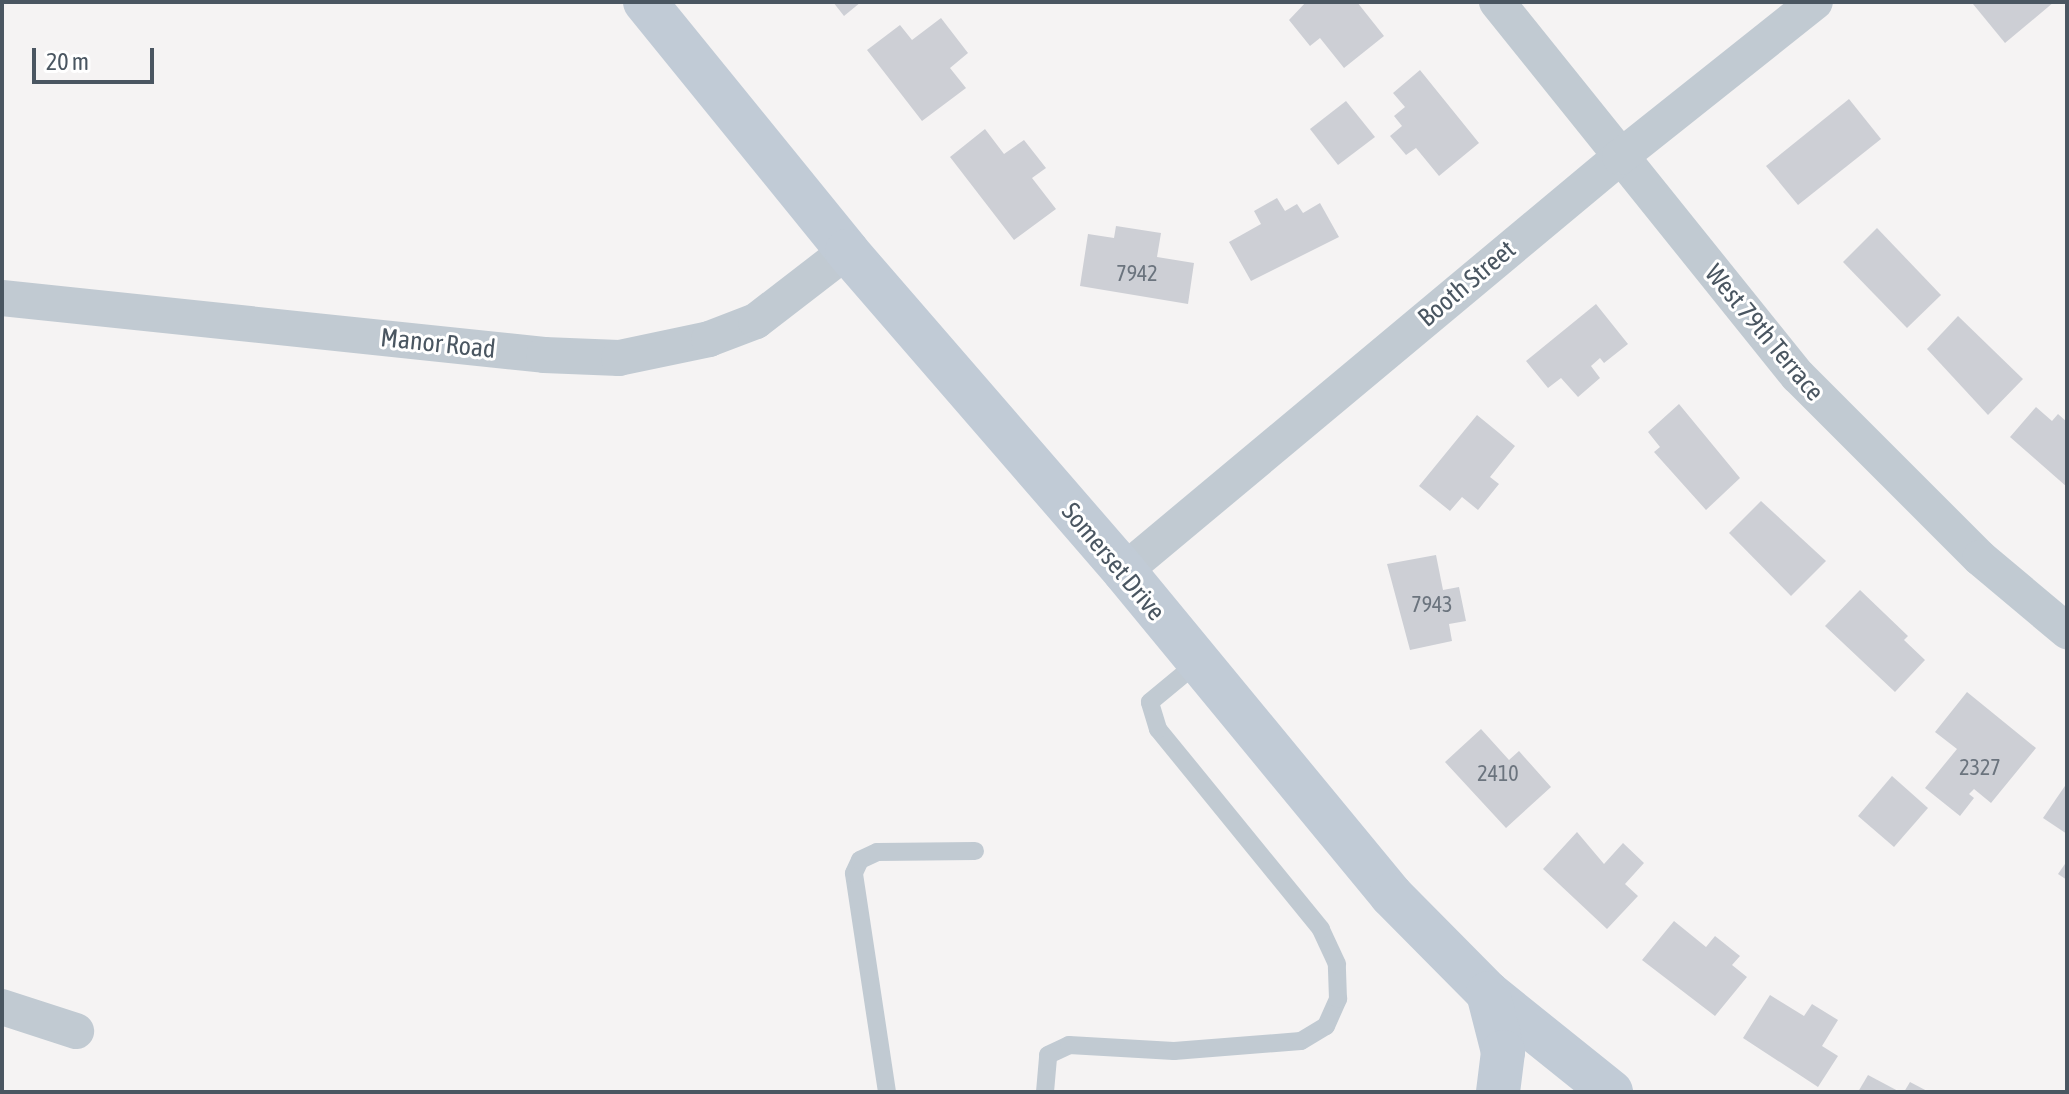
<!DOCTYPE html>
<style>
body{margin:0}
#map{position:relative;width:2069px;height:1094px;overflow:hidden;background:#f5f3f3;font-family:"Asap Condensed",sans-serif}
div>[style]{position:absolute}
[style*='--x']{left:calc(var(--x)*1px);top:calc(var(--y)*1px);width:calc(var(--w)*1px);rotate:calc(var(--a)*1deg)}
.building>*{inset:0;background:#cdcfd5}
.lane>*{height:18px;margin:-9px;padding:0 9px;transform-origin:9px;border-radius:9px;background:#c1cad2}
.street>*{height:36px;margin:-18px;padding:0 18px;transform-origin:18px;border-radius:18px;background:#c1cad2}
.secondary>*{height:44px;margin:-22px;padding:0 22px;transform-origin:22px;border-radius:22px;background:#c1cbd6}
span{translate:-50% -50%;white-space:nowrap;text-align:center;line-height:1.15;-webkit-text-stroke:6px #fff;paint-order:stroke}
.number-label{font-size:22px;color:#6b747e}
.number-label span{-webkit-text-stroke-width:0}
.street-label{font-size:26px;color:#4a5661}
.frame{position:absolute;inset:0;border:4px solid #4a5661;pointer-events:none}
.scale{position:absolute;left:32px;top:48px;width:122px;height:36px;box-sizing:border-box;border:4px solid #4a5661;border-top:0;padding-left:10px;font-size:24px;line-height:28px;white-space:nowrap;color:#4a5661;-webkit-text-stroke:6px #fff;paint-order:stroke}
</style>
<div id="map">
<div class="building">
<div style="clip-path:polygon(833px 2px,861px 2px,844px 16px)"></div>
<div style="clip-path:polygon(1306px 2px,1357px 2px,1384px 36px,1344px 68px,1320px 38px,1310px 46px,1289px 20px)"></div>
<div style="clip-path:polygon(2054px 2px,2005px 43px,1973px 4px,1976px 2px)"></div>
<div style="clip-path:polygon(941px 18px,968px 53px,950px 68px,966px 88px,922px 121px,867px 50px,900px 25px,912px 40px)"></div>
<div style="clip-path:polygon(1420px 70px,1479px 143px,1439px 176px,1416px 148px,1406px 155px,1390px 136px,1402px 126px,1394px 116px,1405px 107px,1393px 93px)"></div>
<div style="clip-path:polygon(1849px 99px,1881px 139px,1798px 205px,1766px 166px)"></div>
<div style="clip-path:polygon(1346px 101px,1375px 137px,1338px 165px,1310px 129px)"></div>
<div style="clip-path:polygon(985px 129px,1004px 154px,1024px 140px,1046px 168px,1032px 178px,1056px 209px,1014px 240px,950px 157px)"></div>
<div style="clip-path:polygon(1277px 198px,1285px 211px,1297px 204px,1303px 213px,1320px 203px,1339px 237px,1251px 281px,1229px 242px,1261px 224px,1254px 211px)"></div>
<div style="clip-path:polygon(1116px 226px,1161px 233px,1157px 257px,1194px 263px,1188px 304px,1080px 286px,1088px 234px,1114px 238px)"></div>
<div style="clip-path:polygon(1877px 228px,1941px 295px,1907px 328px,1843px 262px)"></div>
<div style="clip-path:polygon(1596px 304px,1628px 344px,1604px 363px,1600px 358px,1591px 366px,1600px 378px,1578px 397px,1561px 378px,1548px 388px,1526px 361px)"></div>
<div style="clip-path:polygon(1958px 316px,2023px 379px,1988px 415px,1927px 349px)"></div>
<div style="clip-path:polygon(1679px 404px,1740px 478px,1706px 510px,1654px 452px,1660px 447px,1648px 432px)"></div>
<div style="clip-path:polygon(2036px 407px,2052px 421px,2058px 414px,2067px 422px,2067px 487px,2010px 437px)"></div>
<div style="clip-path:polygon(1477px 415px,1515px 446px,1490px 477px,1499px 484px,1478px 510px,1462px 497px,1450px 511px,1419px 486px)"></div>
<div style="clip-path:polygon(1761px 501px,1826px 561px,1791px 596px,1729px 533px)"></div>
<div style="clip-path:polygon(1436px 555px,1443px 590px,1459px 587px,1466px 621px,1449px 624px,1452px 641px,1410px 650px,1387px 564px)"></div>
<div style="clip-path:polygon(1860px 590px,1908px 636px,1904px 640px,1925px 660px,1895px 692px,1825px 626px)"></div>
<div style="clip-path:polygon(1967px 692px,2036px 748px,1991px 803px,1974px 789px,1969px 794px,1974px 798px,1960px 816px,1925px 788px,1957px 749px,1935px 732px)"></div>
<div style="clip-path:polygon(1481px 729px,1509px 760px,1519px 751px,1551px 787px,1506px 828px,1445px 762px)"></div>
<div style="clip-path:polygon(1892px 776px,1928px 808px,1894px 847px,1858px 816px)"></div>
<div style="clip-path:polygon(2067px 783px,2067px 834px,2043px 818px)"></div>
<div style="clip-path:polygon(1577px 832px,1604px 864px,1623px 843px,1644px 863px,1625px 884px,1638px 896px,1607px 929px,1543px 869px)"></div>
<div style="clip-path:polygon(2067px 861px,2067px 880px,2058px 874px)"></div>
<div style="clip-path:polygon(1674px 921px,1706px 947px,1715px 936px,1740px 956px,1732px 965px,1747px 977px,1715px 1016px,1642px 960px)"></div>
<div style="clip-path:polygon(1770px 995px,1804px 1016px,1812px 1004px,1838px 1020px,1822px 1046px,1838px 1056px,1818px 1087px,1743px 1038px)"></div>
<div style="clip-path:polygon(1868px 1075px,1900px 1092px,1858px 1092px)"></div>
<div style="clip-path:polygon(1910px 1082px,1929px 1092px,1904px 1092px)"></div>
</div>
<div class="lane">
<div style="--x:887;--y:1092;--w:221;--a:-98.6"></div>
<div style="--x:854;--y:873;--w:14;--a:-65"></div>
<div style="--x:860;--y:860;--w:19;--a:-25"></div>
<div style="--x:877;--y:852;--w:98;--a:-0.6"></div>
<div style="--x:1045;--y:1092;--w:37;--a:-85"></div>
<div style="--x:1048;--y:1055;--w:23;--a:-25"></div>
<div style="--x:1069;--y:1045;--w:105;--a:3.3"></div>
<div style="--x:1174;--y:1051;--w:127;--a:-4.5"></div>
<div style="--x:1301;--y:1041;--w:29;--a:-31"></div>
<div style="--x:1326;--y:1026;--w:30;--a:-66"></div>
<div style="--x:1338;--y:999;--w:35;--a:-92"></div>
<div style="--x:1337;--y:964;--w:38;--a:-115"></div>
<div style="--x:1321;--y:929;--w:258;--a:-129.2"></div>
<div style="--x:1158;--y:729;--w:28;--a:-107"></div>
<div style="--x:1150;--y:702;--w:60;--a:-39.6"></div>
</div>
<div class="street">
<div style="--x:1497;--y:2;--w:480;--a:51.2"></div>
<div style="--x:1798;--y:376;--w:257;--a:45"></div>
<div style="--x:1980;--y:558;--w:114;--a:40"></div>
<div style="--x:2;--y:298;--w:545;--a:6"></div>
<div style="--x:544;--y:355;--w:75;--a:2.3"></div>
<div style="--x:619;--y:358;--w:92;--a:-11.9"></div>
<div style="--x:709;--y:339;--w:50;--a:-21"></div>
<div style="--x:756;--y:321;--w:115;--a:-37.6"></div>
<div style="--x:1124;--y:571;--w:646;--a:-39.85"></div>
<div style="--x:1620;--y:157;--w:249;--a:-38.5"></div>
<div style="--x:2;--y:1007;--w:78;--a:18"></div>
</div>
<div class="secondary">
<div style="--x:645;--y:2;--w:321;--a:50.9"></div>
<div style="--x:847;--y:251;--w:423;--a:49.1"></div>
<div style="--x:1124;--y:571;--w:420;--a:50.5"></div>
<div style="--x:1391;--y:895;--w:138;--a:45.3"></div>
<div style="--x:1488;--y:993;--w:158;--a:38.8"></div>
<div style="--x:1488;--y:993;--w:61;--a:75.7"></div>
<div style="--x:1503;--y:1052;--w:40;--a:97.1"></div>
</div>
<div class="number-label">
<span style="left:1137px;top:274px">7942</span>
<span style="left:1432px;top:605px">7943</span>
<span style="left:1980px;top:768px">2327</span>
<span style="left:1498px;top:774px">2410</span>
</div>
<div class="street-label">
<span style="left:1467px;top:284px;rotate:-40deg">Booth Street</span>
<span style="left:1764px;top:333px;rotate:50deg">West 79th Terrace</span>
<span style="left:438px;top:344px;rotate:6deg">Manor Road</span>
<span style="left:1113px;top:562px;rotate:50deg">Somerset Drive</span>
</div>
<div class="frame"></div>
<div class="scale">20 m</div>
</div>
